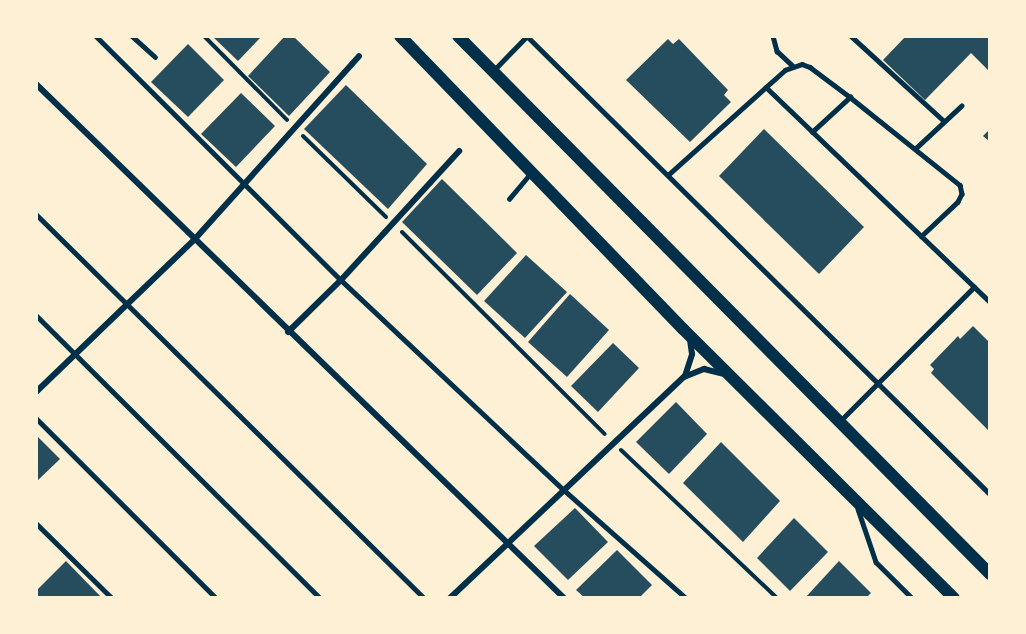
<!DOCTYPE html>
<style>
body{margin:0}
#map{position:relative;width:1026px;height:634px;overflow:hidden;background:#fdf0d5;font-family:"PT Sans Narrow",sans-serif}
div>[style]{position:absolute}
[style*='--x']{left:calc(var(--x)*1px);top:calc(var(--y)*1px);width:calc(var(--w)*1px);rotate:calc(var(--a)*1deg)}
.building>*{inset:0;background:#264d5e}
.path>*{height:4px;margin:-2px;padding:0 2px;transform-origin:2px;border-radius:2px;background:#003049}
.service>*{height:4.5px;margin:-2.25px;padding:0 2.25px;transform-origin:2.25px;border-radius:2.25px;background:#003049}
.minor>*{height:6px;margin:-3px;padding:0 3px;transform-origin:3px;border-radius:3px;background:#003049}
.secondary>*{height:12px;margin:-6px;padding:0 6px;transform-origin:6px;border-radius:6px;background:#003049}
span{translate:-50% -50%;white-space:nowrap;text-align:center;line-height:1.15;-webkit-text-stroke:6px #fdf0d5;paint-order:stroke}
.frame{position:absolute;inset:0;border:38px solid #fdf0d5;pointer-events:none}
</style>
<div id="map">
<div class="building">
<div style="clip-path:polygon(212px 36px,262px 36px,238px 61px)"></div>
<div style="clip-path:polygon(285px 36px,293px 36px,330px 72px,289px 116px,248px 76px)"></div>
<div style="clip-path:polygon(906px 36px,990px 36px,990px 72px,971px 53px,925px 100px,883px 60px)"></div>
<div style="clip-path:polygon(668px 39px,673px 44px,679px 39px,728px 90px,724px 95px,731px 102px,690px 142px,626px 80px)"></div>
<div style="clip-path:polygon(188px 44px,224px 80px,188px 117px,151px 82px)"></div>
<div style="clip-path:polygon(346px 85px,427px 164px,388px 209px,304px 129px)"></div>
<div style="clip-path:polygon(241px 93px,275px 126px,236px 167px,201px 134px)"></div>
<div style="clip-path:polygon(764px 129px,864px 227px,819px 274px,719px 176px)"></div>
<div style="clip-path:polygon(990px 129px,990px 142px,983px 136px)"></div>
<div style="clip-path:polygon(442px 179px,517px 253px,477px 295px,402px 222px)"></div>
<div style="clip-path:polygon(526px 255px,567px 292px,525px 338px,484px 301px)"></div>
<div style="clip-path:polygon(570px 294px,609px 330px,567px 377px,528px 342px)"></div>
<div style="clip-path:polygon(973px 326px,990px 343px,990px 432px,931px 373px,934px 369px,930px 365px,958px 336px,960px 339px)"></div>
<div style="clip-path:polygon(613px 343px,639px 368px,598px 412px,571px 386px)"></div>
<div style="clip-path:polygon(676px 402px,707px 434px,669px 474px,636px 442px)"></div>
<div style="clip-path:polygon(36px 435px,60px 459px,36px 482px)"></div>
<div style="clip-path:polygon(721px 442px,780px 501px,743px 542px,683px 483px)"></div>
<div style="clip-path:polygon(575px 508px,608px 542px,568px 580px,534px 546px)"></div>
<div style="clip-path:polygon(794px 518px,828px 552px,790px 591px,757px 558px)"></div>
<div style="clip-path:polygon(617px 550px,652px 585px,639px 598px,585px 598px,576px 590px)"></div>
<div style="clip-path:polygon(66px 561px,102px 598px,36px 598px,36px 591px)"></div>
<div style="clip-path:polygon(839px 561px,871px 593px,866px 598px,805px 598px)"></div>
</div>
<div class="path">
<div style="--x:204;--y:36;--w:118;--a:45.3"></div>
<div style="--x:303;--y:136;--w:116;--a:44.3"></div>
<div style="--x:402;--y:232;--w:286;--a:44.9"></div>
<div style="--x:621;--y:450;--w:215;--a:43.5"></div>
</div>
<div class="service">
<div style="--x:96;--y:36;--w:346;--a:44.9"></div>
<div style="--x:341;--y:280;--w:306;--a:43.3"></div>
<div style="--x:564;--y:490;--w:163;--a:41.5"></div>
<div style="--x:132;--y:36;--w:31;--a:42"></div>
<div style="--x:527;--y:36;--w:651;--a:44.69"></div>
<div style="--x:773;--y:36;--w:16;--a:75"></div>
<div style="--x:777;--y:51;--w:21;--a:43"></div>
<div style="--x:851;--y:36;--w:126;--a:42.4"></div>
<div style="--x:493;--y:71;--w:49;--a:-45.8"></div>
<div style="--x:766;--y:87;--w:310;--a:43.8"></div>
<div style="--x:812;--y:132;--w:52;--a:-42.6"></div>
<div style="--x:916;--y:148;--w:62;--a:-43"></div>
<div style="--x:668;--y:175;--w:157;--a:-41.9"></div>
<div style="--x:785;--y:70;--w:18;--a:-19"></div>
<div style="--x:802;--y:64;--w:9;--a:21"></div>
<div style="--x:810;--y:67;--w:50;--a:36.9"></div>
<div style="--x:850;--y:97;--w:141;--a:38.7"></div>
<div style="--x:960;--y:185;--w:9;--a:77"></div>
<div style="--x:962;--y:194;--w:9;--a:117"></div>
<div style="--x:958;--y:202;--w:50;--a:136.6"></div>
<div style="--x:509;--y:199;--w:33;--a:-50"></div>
<div style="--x:36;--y:214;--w:546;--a:44.7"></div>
<div style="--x:36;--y:315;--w:401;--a:44.9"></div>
<div style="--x:36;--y:418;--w:255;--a:45"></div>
<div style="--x:841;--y:420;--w:188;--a:-45"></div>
<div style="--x:858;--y:509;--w:56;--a:71.2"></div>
<div style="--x:876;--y:562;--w:51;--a:45"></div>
<div style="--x:36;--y:523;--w:107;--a:44.6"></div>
</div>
<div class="minor">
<div style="--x:36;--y:84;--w:737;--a:44.23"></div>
<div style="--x:288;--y:332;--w:74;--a:-44.5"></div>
<div style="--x:341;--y:280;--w:175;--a:-47.5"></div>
<div style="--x:685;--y:376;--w:23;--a:-72"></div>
<div style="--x:692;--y:354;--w:14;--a:-98"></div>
<div style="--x:36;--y:392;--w:219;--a:-43.9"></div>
<div style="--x:194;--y:240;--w:247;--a:-48.1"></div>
<div style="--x:450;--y:598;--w:322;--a:-43.4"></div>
<div style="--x:684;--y:377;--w:22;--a:-22"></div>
<div style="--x:704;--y:369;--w:21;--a:14"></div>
</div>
<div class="secondary">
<div style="--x:400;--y:36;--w:407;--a:46"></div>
<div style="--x:683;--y:329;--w:382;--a:44.8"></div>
<div style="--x:458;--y:36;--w:757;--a:45.32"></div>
</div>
<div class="frame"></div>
</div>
